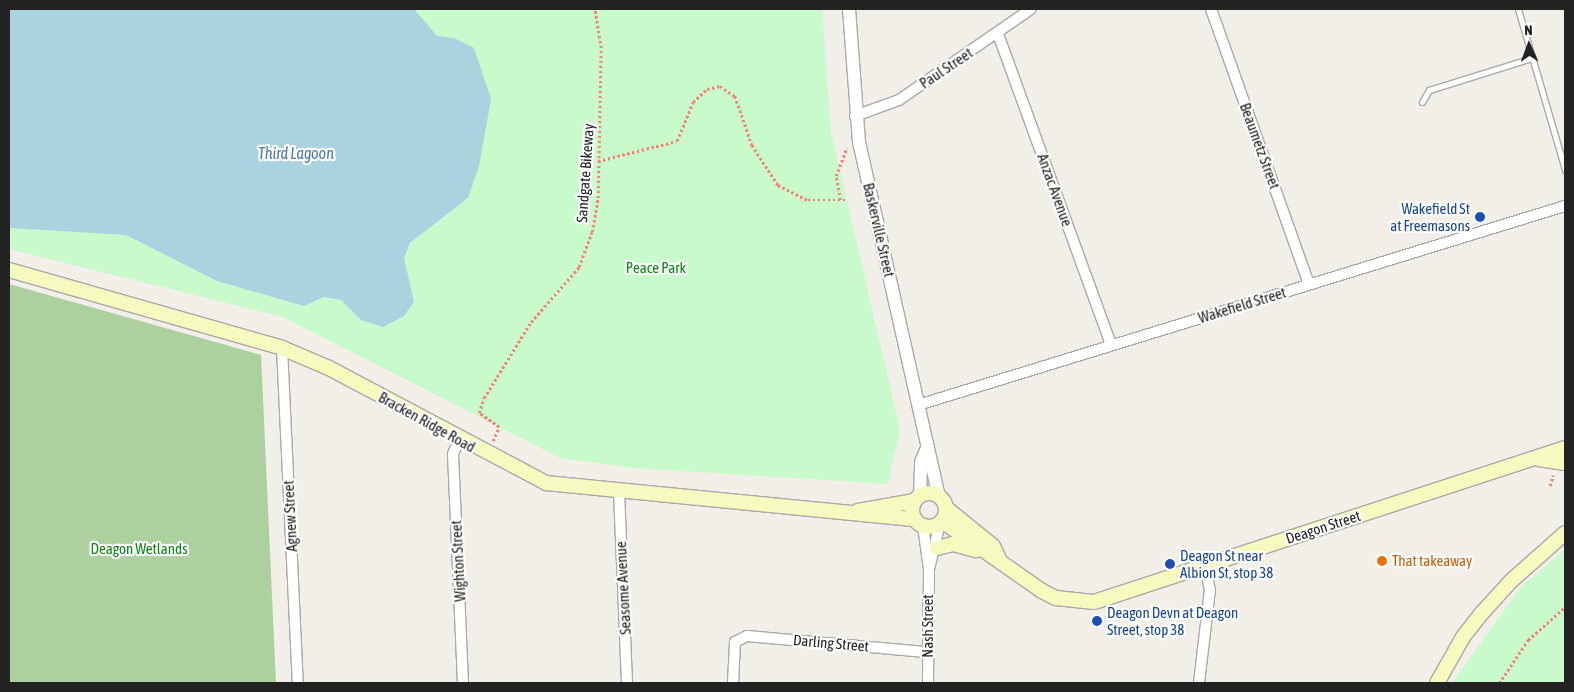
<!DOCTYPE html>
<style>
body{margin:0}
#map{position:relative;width:1574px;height:692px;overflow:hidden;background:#f2efe9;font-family:"Asap Condensed",sans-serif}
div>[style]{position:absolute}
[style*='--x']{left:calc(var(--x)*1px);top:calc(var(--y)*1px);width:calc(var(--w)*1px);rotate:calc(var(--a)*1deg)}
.forest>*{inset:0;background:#add19e}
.park>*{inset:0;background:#c8facc}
.water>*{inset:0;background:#aad3df}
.path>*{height:2.5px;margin-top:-1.25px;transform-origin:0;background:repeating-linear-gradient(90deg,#fa8072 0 2.5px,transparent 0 5px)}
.roads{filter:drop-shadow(1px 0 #a9a9a9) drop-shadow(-1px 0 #a9a9a9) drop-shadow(0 1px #a9a9a9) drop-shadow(0 -1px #a9a9a9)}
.service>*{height:5px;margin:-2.5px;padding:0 2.5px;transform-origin:2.5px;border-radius:2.5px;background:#fff}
.minor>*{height:10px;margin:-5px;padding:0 5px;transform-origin:5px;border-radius:5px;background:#fff}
.tertiary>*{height:12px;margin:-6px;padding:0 6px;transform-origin:6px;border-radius:6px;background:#fff}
.secondary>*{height:14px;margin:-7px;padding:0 7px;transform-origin:7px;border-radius:7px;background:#f7fabf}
.secondary>.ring{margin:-7px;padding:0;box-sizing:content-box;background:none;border:14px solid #f7fabf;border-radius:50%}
.dots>*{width:14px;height:14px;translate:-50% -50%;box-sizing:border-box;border:2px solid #fff;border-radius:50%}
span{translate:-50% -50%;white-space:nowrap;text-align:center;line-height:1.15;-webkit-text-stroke:4.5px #fff;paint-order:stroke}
.street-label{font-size:15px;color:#222}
.transit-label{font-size:15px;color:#164399}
.right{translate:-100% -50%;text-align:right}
.left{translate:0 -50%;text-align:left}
.park-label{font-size:15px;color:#0c8416}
.food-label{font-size:15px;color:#c56008}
.water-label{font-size:16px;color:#4a7aab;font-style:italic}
.frame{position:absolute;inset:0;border:10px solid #222;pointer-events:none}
.north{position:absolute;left:1504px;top:20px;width:50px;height:50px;-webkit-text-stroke:4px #fff;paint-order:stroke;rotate:358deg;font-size:14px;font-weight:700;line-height:20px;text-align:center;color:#222}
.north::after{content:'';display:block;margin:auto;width:18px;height:22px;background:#222;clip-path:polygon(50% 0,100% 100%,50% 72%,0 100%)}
</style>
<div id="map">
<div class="forest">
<div style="clip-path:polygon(9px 284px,261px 355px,276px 683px,9px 683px)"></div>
</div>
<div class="park">
<div style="clip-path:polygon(414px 9px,822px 9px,831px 132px,900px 429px,888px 484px,633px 468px,560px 458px,283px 317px,9px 249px,9px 228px,126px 235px,217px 281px,303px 306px,324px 297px,341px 300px,361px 320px,414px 302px,404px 258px,410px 243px,468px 198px,454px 38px,437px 36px)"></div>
<div style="clip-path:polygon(1565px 550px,1565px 683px,1452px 683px,1520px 588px)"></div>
</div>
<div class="water">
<div style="clip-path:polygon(9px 9px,414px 9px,437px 36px,454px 38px,474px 48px,491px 99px,479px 166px,468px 198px,410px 243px,404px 258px,414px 302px,404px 316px,383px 327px,361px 320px,341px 300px,324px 297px,304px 306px,217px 281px,126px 235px,9px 228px)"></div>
</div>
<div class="path">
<div style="--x:598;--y:161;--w:81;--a:-14.2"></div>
<div style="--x:677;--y:141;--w:42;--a:-67.7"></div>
<div style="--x:693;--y:102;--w:19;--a:-43"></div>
<div style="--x:707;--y:89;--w:13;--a:-13"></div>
<div style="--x:720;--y:86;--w:18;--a:34"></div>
<div style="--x:735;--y:96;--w:52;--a:70.9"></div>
<div style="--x:752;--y:145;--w:48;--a:57"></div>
<div style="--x:778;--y:185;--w:34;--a:27"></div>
<div style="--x:808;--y:200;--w:38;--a:0"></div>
<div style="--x:840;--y:200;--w:24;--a:-99"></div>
<div style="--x:836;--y:176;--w:30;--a:-69"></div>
<div style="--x:493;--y:441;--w:15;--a:-67"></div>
<div style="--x:499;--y:427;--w:24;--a:-145"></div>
<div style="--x:479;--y:413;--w:16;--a:-72"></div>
<div style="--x:484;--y:398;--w:89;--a:-58.3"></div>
<div style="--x:531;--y:322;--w:73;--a:-48.9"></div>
<div style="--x:579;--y:267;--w:37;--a:-70"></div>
<div style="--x:592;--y:232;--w:35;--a:-80"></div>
<div style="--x:598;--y:198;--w:150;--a:-88.9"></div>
<div style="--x:601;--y:48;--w:39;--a:-99"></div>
<div style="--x:1550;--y:486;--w:11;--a:-75"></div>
<div style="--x:1499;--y:683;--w:52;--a:-56"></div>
<div style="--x:1528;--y:640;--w:50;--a:-41.7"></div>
</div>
<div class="roads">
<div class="service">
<div style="--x:1518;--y:9;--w:168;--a:73.7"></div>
<div style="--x:1422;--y:102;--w:14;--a:-60"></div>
<div style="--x:1429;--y:90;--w:108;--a:-17.3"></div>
</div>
<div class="minor">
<div style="--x:1211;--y:9;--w:292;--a:70.4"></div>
<div style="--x:998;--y:34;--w:331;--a:70"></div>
<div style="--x:855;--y:116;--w:47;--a:-20"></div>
<div style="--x:899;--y:100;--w:160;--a:-34.6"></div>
<div style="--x:282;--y:348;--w:335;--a:87.3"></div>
<div style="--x:918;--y:405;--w:677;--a:-17.1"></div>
<div style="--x:459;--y:440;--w:15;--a:113"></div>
<div style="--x:453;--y:454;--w:229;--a:87.5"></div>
<div style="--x:619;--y:492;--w:191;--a:87.6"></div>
<div style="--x:923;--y:526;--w:43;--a:82.1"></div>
<div style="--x:929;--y:569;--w:114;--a:90.5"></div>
<div style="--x:929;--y:569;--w:47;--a:-76.6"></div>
<div style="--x:733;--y:683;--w:41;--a:-87.2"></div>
<div style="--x:735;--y:642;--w:13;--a:-27"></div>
<div style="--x:747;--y:636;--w:182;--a:5.1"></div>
<div style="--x:1199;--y:683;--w:94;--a:-83.3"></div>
<div style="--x:1210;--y:590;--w:25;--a:-102"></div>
</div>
<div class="tertiary">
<div style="--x:849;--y:9;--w:133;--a:85.7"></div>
<div style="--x:859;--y:142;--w:363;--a:77.3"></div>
<div style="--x:920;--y:495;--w:33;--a:-88"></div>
<div style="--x:921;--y:462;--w:15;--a:-67"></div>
</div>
<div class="secondary">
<div style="--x:9;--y:270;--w:284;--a:15.9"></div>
<div style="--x:282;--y:348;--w:51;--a:23.1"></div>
<div style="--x:329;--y:368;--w:246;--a:27.9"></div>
<div style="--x:546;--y:483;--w:371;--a:5.6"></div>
<div style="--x:1539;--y:459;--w:26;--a:9"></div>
<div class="ring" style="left:912px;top:493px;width:20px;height:20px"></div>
<div style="--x:946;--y:508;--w:60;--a:39"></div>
<div style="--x:993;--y:546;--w:17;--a:65"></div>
<div style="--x:858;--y:511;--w:57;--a:-10.1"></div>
<div style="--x:942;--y:521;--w:122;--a:35"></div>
<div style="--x:1042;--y:591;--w:16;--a:27"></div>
<div style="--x:1056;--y:598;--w:38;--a:6"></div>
<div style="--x:1094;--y:602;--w:496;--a:-18.1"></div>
<div style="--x:937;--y:548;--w:16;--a:-14"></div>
<div style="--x:953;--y:544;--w:24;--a:15"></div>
<div style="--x:1437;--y:683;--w:53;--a:-60.5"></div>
<div style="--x:1463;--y:637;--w:31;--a:-52"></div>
<div style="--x:1482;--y:613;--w:43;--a:-47.8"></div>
<div style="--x:1511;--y:581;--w:72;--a:-41.6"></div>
</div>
</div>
<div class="dots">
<div style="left:1480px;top:217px;background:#1a4fb4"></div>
<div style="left:1382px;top:561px;background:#e8710a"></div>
<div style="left:1170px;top:564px;background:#1a4fb4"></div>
<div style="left:1097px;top:621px;background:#1a4fb4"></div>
</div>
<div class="street-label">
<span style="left:946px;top:68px;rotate:-34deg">Paul Street</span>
<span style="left:1260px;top:146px;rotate:70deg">Beaumetz Street</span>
<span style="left:585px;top:173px;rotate:-86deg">Sandgate Bikeway</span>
<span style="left:1055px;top:190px;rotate:70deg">Anzac Avenue</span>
<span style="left:879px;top:230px;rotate:77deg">Baskerville Street</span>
<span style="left:1242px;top:305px;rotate:-17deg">Wakefield Street</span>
<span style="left:427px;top:422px;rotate:29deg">Bracken Ridge Road</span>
<span style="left:290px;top:516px;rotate:-93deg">Agnew Street</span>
<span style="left:1323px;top:527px;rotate:-18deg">Deagon Street</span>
<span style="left:458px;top:561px;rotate:-93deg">Wighton Street</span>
<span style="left:623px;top:588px;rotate:-93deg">Seasome Avenue</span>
<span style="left:928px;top:626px;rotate:-90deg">Nash Street</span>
<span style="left:831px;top:643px;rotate:5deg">Darling Street</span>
</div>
<div class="transit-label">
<span class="right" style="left:1470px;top:217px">Wakefield St<br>at Freemasons</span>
<span class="left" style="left:1180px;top:564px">Deagon St near<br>Albion St, stop 38</span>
<span class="left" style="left:1107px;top:621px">Deagon Devn at Deagon<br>Street, stop 38</span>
</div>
<div class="park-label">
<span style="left:656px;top:268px">Peace Park</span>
<span style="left:139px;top:549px">Deagon Wetlands</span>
</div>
<div class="food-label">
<span class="left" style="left:1392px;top:561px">That takeaway</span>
</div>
<div class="water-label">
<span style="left:296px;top:153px">Third Lagoon</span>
</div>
<div class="frame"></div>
<div class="north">N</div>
</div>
